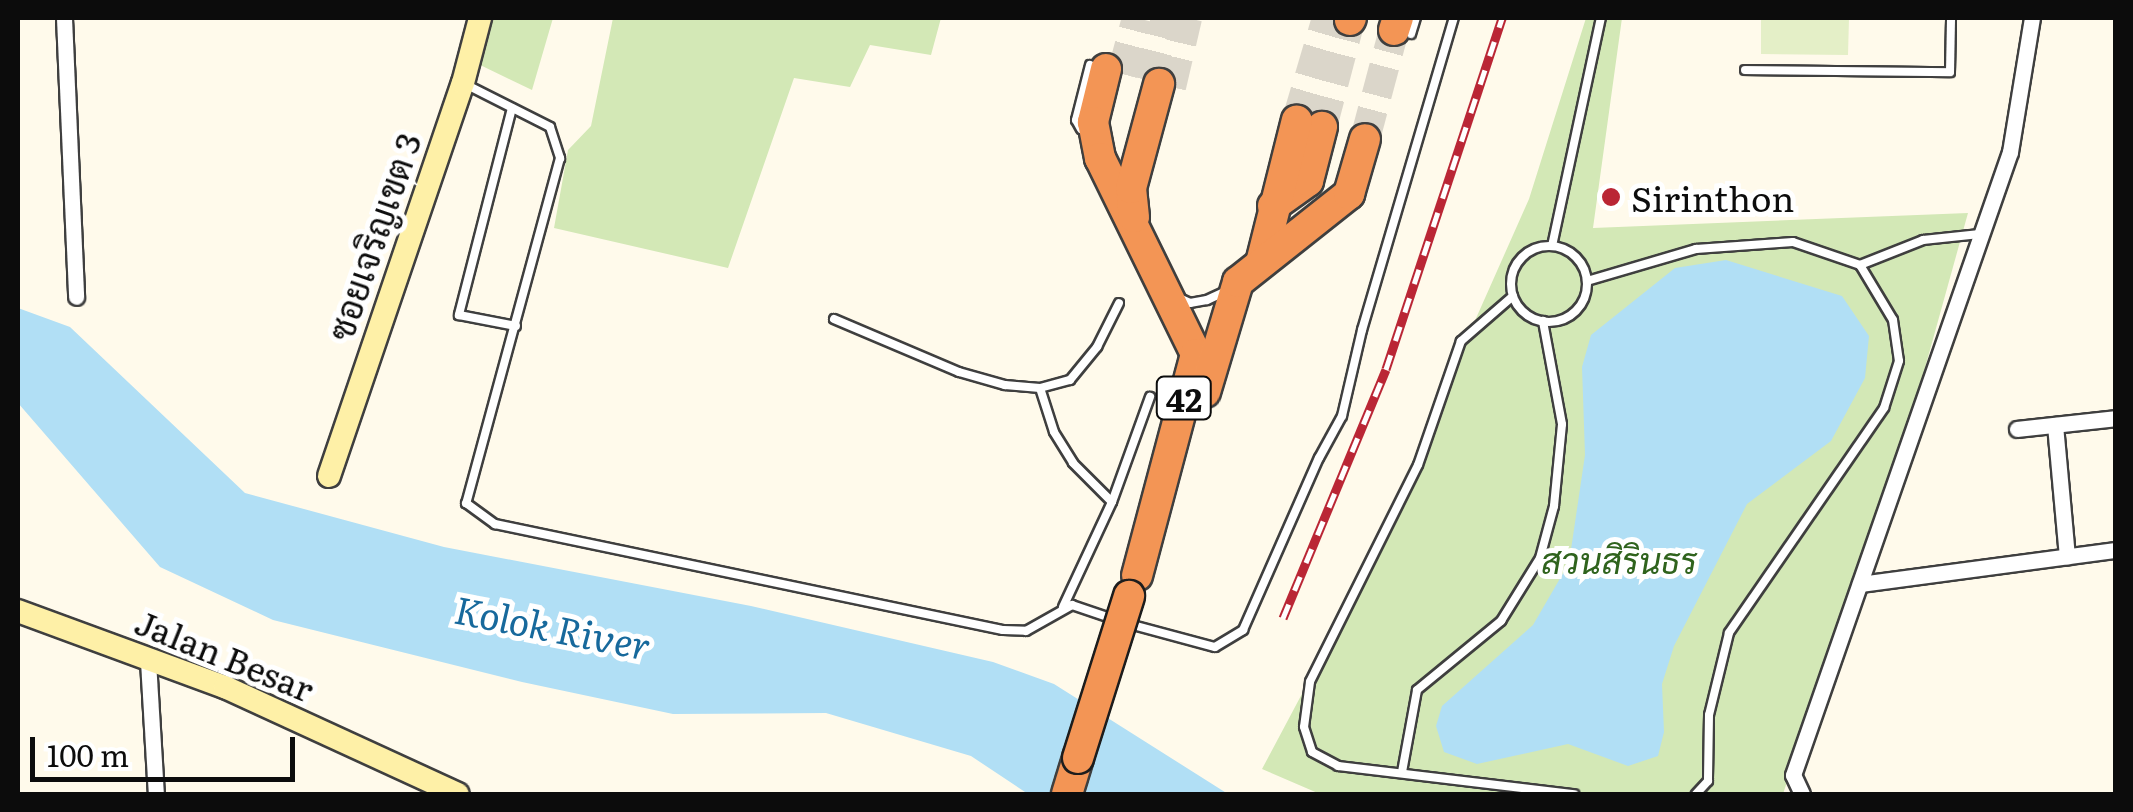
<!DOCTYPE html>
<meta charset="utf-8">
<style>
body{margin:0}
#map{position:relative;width:2133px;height:812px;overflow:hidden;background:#fffaeb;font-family:Literata,Sarabun,serif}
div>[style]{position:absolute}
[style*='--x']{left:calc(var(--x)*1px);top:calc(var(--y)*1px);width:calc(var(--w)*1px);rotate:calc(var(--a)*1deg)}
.green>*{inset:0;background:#d3e8b6}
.pitch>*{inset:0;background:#e4efc7}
.water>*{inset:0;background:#b1dff5}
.highway-tunnel>*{height:30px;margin-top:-15px;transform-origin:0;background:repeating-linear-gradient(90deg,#dbd6ca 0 30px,transparent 0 45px)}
.roads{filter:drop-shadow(2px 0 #3f3f3f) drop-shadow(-2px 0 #3f3f3f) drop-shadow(0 2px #3f3f3f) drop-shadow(0 -2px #3f3f3f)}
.lane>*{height:8px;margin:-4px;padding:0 4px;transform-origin:4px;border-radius:4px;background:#fff}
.lane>.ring{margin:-4px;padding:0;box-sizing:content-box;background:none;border:8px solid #fff;border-radius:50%}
.street>*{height:15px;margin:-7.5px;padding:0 7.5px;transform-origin:7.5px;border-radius:7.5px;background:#fff}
.secondary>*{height:22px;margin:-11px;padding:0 11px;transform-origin:11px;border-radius:11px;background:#fef0a7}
.highway>*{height:30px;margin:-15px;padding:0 15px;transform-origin:15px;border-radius:15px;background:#f39555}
.rail>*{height:9px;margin-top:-4.5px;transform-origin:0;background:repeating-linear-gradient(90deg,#fff 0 15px,#ba2635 0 30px);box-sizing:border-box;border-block:2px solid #ba2635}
.bridges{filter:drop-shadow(2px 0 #1d1d1d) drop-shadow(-2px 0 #1d1d1d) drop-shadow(0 2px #1d1d1d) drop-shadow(0 -2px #1d1d1d)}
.highway-bridge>*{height:30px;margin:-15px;padding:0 15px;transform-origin:15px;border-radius:15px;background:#f39555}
.dots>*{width:28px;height:28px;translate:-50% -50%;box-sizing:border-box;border:5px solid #fff;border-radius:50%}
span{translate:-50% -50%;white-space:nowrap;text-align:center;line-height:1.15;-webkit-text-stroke:10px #fff;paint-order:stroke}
.shield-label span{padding:2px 8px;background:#fff;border:2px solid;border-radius:8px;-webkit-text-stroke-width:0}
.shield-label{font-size:32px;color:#0c0c0c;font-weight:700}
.poi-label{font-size:35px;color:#0c0c0c}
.left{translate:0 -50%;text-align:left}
.street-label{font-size:35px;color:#0c0c0c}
.park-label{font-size:35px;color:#2f631d;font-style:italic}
.water-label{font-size:38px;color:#17699c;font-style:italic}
.frame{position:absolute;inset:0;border:20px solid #0c0c0c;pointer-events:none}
.scale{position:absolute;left:30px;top:737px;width:265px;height:45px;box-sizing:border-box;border:5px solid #0c0c0c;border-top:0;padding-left:12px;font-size:30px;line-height:35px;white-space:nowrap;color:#0c0c0c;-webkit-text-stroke:8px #fff;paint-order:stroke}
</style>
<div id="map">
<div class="green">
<div style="clip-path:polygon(486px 18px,553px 18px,532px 90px,474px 62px)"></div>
<div style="clip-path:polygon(613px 18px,941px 18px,931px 55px,870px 45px,850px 87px,794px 78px,728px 268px,554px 228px,568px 150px,591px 126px)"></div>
<div style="clip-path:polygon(1586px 18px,1622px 18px,1593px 228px,1968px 213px,1923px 375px,1783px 794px,1320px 794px,1262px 769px,1346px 611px,1529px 199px)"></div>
</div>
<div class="pitch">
<div style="clip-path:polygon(1761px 18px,1849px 18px,1848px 55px,1761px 54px)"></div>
</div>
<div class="water">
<div style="clip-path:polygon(1726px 260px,1842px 296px,1869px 336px,1865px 378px,1831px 441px,1747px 504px,1674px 646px,1662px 684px,1664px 732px,1658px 756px,1628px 766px,1568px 744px,1477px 764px,1444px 752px,1436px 726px,1442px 706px,1533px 625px,1569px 563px,1585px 455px,1582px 367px,1591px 335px,1675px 268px)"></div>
<div style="clip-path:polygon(18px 308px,70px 327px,245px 493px,444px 547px,751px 606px,993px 662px,1054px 684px,1228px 794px,1028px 794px,971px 756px,826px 713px,673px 714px,522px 682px,273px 620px,160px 567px,18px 403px)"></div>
</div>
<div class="highway-tunnel">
<div style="--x:1122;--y:74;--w:58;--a:-75"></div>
<div style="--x:1150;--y:81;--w:65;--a:-75.7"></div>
<div style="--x:1171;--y:87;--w:71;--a:-76.9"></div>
<div style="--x:1297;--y:120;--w:106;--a:-73.6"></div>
<div style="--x:1322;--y:127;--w:111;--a:-75.3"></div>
<div style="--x:1365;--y:139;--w:113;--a:-75.1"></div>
</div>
<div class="roads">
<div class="lane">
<div style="--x:1411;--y:34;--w:17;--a:-73"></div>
<div style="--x:1745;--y:70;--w:205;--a:0.6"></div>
<div style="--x:1950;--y:72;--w:54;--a:-88.9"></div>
<div style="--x:467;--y:85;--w:93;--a:26.8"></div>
<div style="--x:550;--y:127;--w:33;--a:72"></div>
<div style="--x:560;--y:158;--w:358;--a:105.2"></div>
<div style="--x:466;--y:503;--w:36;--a:36"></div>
<div style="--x:495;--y:524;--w:519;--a:11.79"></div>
<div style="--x:1003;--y:630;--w:23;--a:2"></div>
<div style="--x:1026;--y:631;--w:53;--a:-29.5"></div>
<div style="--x:1072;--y:605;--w:46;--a:18.8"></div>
<div style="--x:512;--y:108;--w:214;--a:104.4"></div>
<div style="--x:459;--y:315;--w:58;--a:10.9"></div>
<div style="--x:1081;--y:129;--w:10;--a:-119"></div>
<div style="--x:1076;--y:120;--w:57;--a:-75.7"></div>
<div style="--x:1552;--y:246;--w:233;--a:-77.9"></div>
<div class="ring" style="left:1511px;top:246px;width:68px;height:68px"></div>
<div style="--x:1860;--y:265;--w:68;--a:-21.6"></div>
<div style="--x:1923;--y:240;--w:57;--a:-6"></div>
<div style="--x:1587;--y:281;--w:114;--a:-16.4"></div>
<div style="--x:1696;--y:249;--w:97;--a:-4.1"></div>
<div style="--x:1793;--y:242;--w:71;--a:18.9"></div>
<div style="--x:1860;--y:265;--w:64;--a:59"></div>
<div style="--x:1893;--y:320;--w:41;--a:81.7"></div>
<div style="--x:1899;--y:361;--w:49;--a:107.7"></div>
<div style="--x:1884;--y:408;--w:273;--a:124.6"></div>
<div style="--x:1729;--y:633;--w:84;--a:103.7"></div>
<div style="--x:1709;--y:715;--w:66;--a:90.9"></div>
<div style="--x:1708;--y:781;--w:18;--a:133"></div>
<div style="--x:1513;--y:296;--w:69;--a:139.1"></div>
<div style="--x:1461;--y:341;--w:131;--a:109.1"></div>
<div style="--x:1418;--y:465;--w:242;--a:116.5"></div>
<div style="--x:1310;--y:682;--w:45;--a:97.6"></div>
<div style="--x:1304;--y:727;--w:26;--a:72"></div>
<div style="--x:1312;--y:752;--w:30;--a:28"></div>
<div style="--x:1338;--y:766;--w:238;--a:6.8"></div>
<div style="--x:1179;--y:298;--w:12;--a:24"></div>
<div style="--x:1190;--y:303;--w:17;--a:-10"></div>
<div style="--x:1207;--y:300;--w:21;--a:-25"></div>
<div style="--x:834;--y:319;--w:136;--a:23"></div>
<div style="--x:959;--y:372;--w:48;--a:15.8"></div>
<div style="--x:1005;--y:385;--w:35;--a:5"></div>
<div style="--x:1040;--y:388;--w:31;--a:-15"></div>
<div style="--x:1070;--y:380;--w:43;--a:-50.7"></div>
<div style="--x:1097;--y:347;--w:49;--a:-63.4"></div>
<div style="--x:1040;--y:388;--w:46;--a:72.3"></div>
<div style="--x:1054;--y:432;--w:36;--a:58"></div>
<div style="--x:1073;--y:463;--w:55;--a:45"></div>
<div style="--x:1063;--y:607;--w:116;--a:-65"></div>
<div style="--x:1112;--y:502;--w:112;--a:-70.1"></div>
<div style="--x:1129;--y:624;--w:89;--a:15"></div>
<div style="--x:1215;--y:647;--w:33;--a:-31"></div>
<div style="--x:1243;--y:630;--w:188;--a:-66.2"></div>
<div style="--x:1319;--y:458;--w:48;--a:-61.3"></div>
<div style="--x:1342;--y:416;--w:88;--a:-76.9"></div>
<div style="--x:1362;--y:330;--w:325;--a:-73.6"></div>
<div style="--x:1402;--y:772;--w:83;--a:-79.6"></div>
<div style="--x:1417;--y:690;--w:109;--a:-39.4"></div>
<div style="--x:1501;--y:621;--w:74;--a:-58.2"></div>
<div style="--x:1540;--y:558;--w:54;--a:-74.9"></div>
<div style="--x:1554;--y:506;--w:82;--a:-84.4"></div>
<div style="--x:1562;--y:424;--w:105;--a:-100.5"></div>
</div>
<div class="street">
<div style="--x:64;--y:18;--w:279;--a:87.5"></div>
<div style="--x:2055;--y:425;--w:132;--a:84.8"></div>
<div style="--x:2017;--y:429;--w:100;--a:-6.3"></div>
<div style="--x:1860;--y:584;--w:258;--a:-7.6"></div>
<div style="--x:148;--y:661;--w:133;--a:86.6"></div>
<div style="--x:1802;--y:794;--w:21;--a:-115"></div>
<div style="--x:1793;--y:775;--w:660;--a:-70.8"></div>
<div style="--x:2010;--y:152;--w:136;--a:-80.7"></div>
</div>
<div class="secondary">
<div style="--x:329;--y:476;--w:415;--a:-71.2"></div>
<div style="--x:463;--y:83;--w:67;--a:-75.3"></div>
<div style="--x:18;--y:611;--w:221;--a:20.2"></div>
<div style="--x:225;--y:687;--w:256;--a:24.7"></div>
</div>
<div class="highway">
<div style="--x:1350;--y:20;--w:2;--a:-63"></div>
<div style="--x:1394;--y:30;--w:13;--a:-72"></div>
<div style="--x:1106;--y:69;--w:55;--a:103.8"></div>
<div style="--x:1093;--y:122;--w:37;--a:79"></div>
<div style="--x:1100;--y:158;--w:218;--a:63.9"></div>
<div style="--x:1196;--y:354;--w:229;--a:104.9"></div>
<div style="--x:1273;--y:206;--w:43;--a:-35.5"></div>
<div style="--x:1308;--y:181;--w:56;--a:-75.5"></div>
<div style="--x:1134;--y:217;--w:29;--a:-96"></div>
<div style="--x:1131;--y:188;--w:108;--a:-74.9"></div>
<div style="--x:1261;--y:263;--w:147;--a:-75.9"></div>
<div style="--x:1205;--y:392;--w:115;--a:-73.3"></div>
<div style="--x:1238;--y:282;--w:142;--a:-38.4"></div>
<div style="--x:1349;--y:194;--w:57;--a:-73.8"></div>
<div style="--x:1067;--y:794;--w:38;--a:-73"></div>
</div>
</div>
<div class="rail">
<div style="--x:1283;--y:618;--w:269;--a:-67.5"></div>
<div style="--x:1386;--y:369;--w:370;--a:-71.7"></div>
</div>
<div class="bridges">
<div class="highway-bridge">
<div style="--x:1078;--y:758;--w:170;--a:-72.5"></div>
</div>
</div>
<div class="dots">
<div style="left:1611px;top:197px;background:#ba2635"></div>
</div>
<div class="shield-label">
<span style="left:1184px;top:398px">42</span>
</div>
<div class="poi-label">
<span class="left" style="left:1631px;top:197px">Sirinthon</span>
</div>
<div class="street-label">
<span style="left:373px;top:236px;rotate:-71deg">ซอยเจริญเขต 3</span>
<span style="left:225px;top:654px;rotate:22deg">Jalan Besar</span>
</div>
<div class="park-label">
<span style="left:1619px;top:559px">สวนสิรินธร</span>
</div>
<div class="water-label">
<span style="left:553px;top:626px;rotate:11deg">Kolok River</span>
</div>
<div class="frame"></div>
<div class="scale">100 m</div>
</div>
